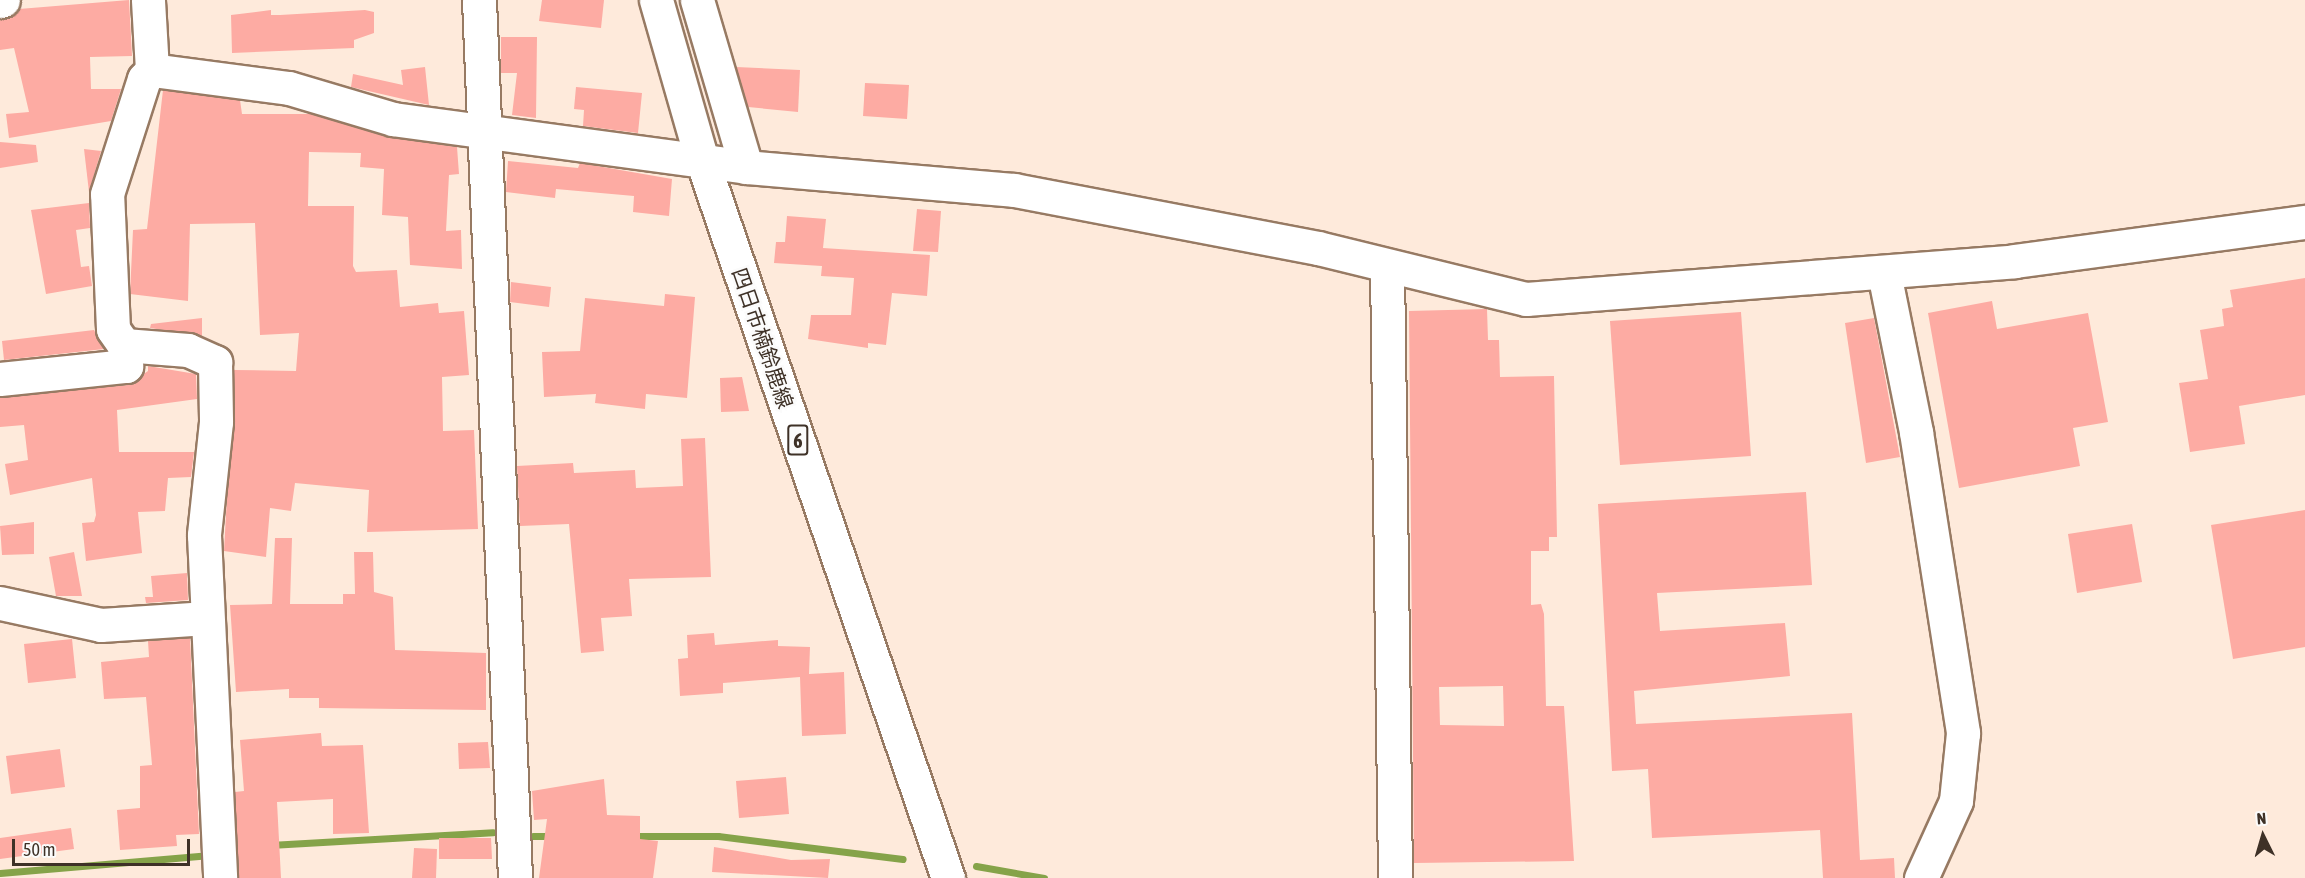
<!DOCTYPE html>
<meta charset="utf-8">
<style>
body{margin:0}
#map{position:relative;width:2305px;height:878px;overflow:hidden;background:#feeadb;font-family:"Asap Condensed","Noto Sans JP",sans-serif}
div>[style]{position:absolute}
[style*='--x']{left:calc(var(--x)*1px);top:calc(var(--y)*1px);width:calc(var(--w)*1px);rotate:calc(var(--a)*1deg)}
.stream>*{height:7px;margin:-3.5px;padding:0 3.5px;transform-origin:3.5px;border-radius:3.5px;background:#85a349}
.building>*{inset:0;background:#fdaba3}
.roads{filter:drop-shadow(2px 0 #977a63) drop-shadow(-2px 0 #977a63) drop-shadow(0 2px #977a63) drop-shadow(0 -2px #977a63)}
.minor>*{height:33px;margin:-16.5px;padding:0 16.5px;transform-origin:16.5px;border-radius:16.5px;background:#fff}
.major>*{height:33px;margin:-16.5px;padding:0 16.5px;transform-origin:16.5px;border-radius:16.5px;background:#fff}
span{translate:-50% -50%;white-space:nowrap;text-align:center;line-height:1.15;-webkit-text-stroke:5px #fbfbfb;paint-order:stroke}
.shield-label span{padding:2px 4px;background:#fbfbfb;border:2px solid;border-radius:4px;-webkit-text-stroke-width:0}
.shield-label{font-size:20px;color:#3e3127;font-weight:700}
.street-label{font-size:21px;color:#3e3127}
.north{position:absolute;left:2233px;top:806px;width:60px;height:60px;-webkit-text-stroke:4px #fbfbfb;paint-order:stroke;rotate:355deg;font-size:16px;font-weight:700;line-height:24px;text-align:center;color:#3e3127}
.north::after{content:'';display:block;margin:auto;width:21px;height:27px;background:#3e3127;clip-path:polygon(50% 0,100% 100%,50% 72%,0 100%)}
.scale{position:absolute;left:12px;top:839px;width:178px;height:27px;box-sizing:border-box;border:3px solid #3e3127;border-top:0;padding-left:8px;font-size:18px;line-height:21px;white-space:nowrap;color:#3e3127;-webkit-text-stroke:4px #fbfbfb;paint-order:stroke}
</style>
<div id="map">
<div class="stream">
<div style="--x:533;--y:836;--w:18;--a:0"></div>
<div style="--x:631;--y:836;--w:87;--a:0"></div>
<div style="--x:718;--y:836;--w:186;--a:7.1"></div>
<div style="--x:270;--y:845;--w:223;--a:-3.3"></div>
<div style="--x:976;--y:866;--w:69;--a:10"></div>
<div style="--x:0;--y:873;--w:211;--a:-4.9"></div>
</div>
<div class="building">
<div style="clip-path:polygon(129px 0,132px 56px,90px 57px,91px 89px,121px 89px,111px 121px,9px 138px,6px 114px,29px 112px,14px 48px,0 50px,0 19px,19px 9px)"></div>
<div style="clip-path:polygon(542px 0,604px 0,601px 28px,539px 21px)"></div>
<div style="clip-path:polygon(271px 10px,271px 15px,280px 15px,365px 10px,374px 12px,374px 33px,354px 40px,354px 48px,232px 53px,231px 15px)"></div>
<div style="clip-path:polygon(501px 37px,537px 37px,536px 118px,512px 115px,517px 73px,501px 73px)"></div>
<div style="clip-path:polygon(425px 67px,429px 105px,351px 87px,353px 74px,403px 85px,401px 70px)"></div>
<div style="clip-path:polygon(736px 67px,800px 70px,798px 112px,748px 107px)"></div>
<div style="clip-path:polygon(865px 83px,909px 85px,907px 119px,863px 116px)"></div>
<div style="clip-path:polygon(576px 87px,642px 93px,638px 133px,583px 126px,584px 110px,574px 109px)"></div>
<div style="clip-path:polygon(163px 90px,240px 100px,242px 114px,311px 114px,388px 137px,457px 147px,459px 174px,449px 175px,446px 231px,461px 230px,462px 269px,410px 265px,408px 217px,382px 215px,384px 169px,360px 167px,361px 153px,309px 152px,308px 206px,354px 206px,353px 266px,356px 272px,397px 270px,400px 307px,438px 303px,439px 313px,464px 311px,469px 375px,442px 377px,443px 431px,474px 430px,478px 529px,367px 532px,369px 490px,295px 483px,291px 511px,270px 508px,266px 557px,224px 551px,234px 370px,296px 371px,299px 333px,260px 335px,255px 223px,190px 224px,188px 301px,130px 294px,133px 230px,147px 229px)"></div>
<div style="clip-path:polygon(0 142px,36px 145px,38px 162px,0 168px)"></div>
<div style="clip-path:polygon(84px 149px,101px 151px,89px 192px)"></div>
<div style="clip-path:polygon(508px 161px,578px 168px,580px 163px,672px 179px,669px 216px,633px 212px,634px 196px,556px 189px,555px 198px,506px 192px)"></div>
<div style="clip-path:polygon(89px 203px,90px 228px,76px 230px,81px 267px,89px 266px,92px 286px,46px 294px,31px 210px)"></div>
<div style="clip-path:polygon(917px 209px,941px 211px,938px 252px,913px 251px)"></div>
<div style="clip-path:polygon(787px 216px,826px 219px,823px 248px,930px 255px,927px 296px,892px 293px,886px 345px,868px 343px,868px 348px,808px 339px,811px 315px,851px 315px,854px 278px,821px 276px,822px 266px,774px 263px,776px 242px,785px 242px)"></div>
<div style="clip-path:polygon(2305px 278px,2305px 395px,2239px 406px,2245px 444px,2190px 452px,2179px 383px,2208px 379px,2200px 330px,2224px 326px,2222px 309px,2233px 307px,2230px 290px)"></div>
<div style="clip-path:polygon(511px 282px,551px 287px,549px 307px,510px 302px)"></div>
<div style="clip-path:polygon(665px 294px,695px 297px,687px 398px,646px 394px,645px 409px,595px 403px,596px 394px,544px 397px,542px 352px,580px 351px,585px 298px,664px 306px)"></div>
<div style="clip-path:polygon(1992px 301px,1997px 329px,2088px 313px,2108px 422px,2073px 428px,2080px 466px,1959px 488px,1928px 313px)"></div>
<div style="clip-path:polygon(evenodd,1487px 309px,1488px 340px,1499px 340px,1500px 377px,1554px 376px,1557px 537px,1549px 537px,1549px 551px,1531px 551px,1531px 605px,1541px 604px,1544px 614px,1546px 706px,1564px 706px,1574px 861px,1414px 863px,1409px 311px,1487px 309px,1503px 686px,1504px 726px,1440px 725px,1439px 687px,1503px 686px)"></div>
<div style="clip-path:polygon(1741px 312px,1751px 456px,1620px 465px,1610px 321px)"></div>
<div style="clip-path:polygon(202px 318px,202px 336px,150px 328px,151px 324px)"></div>
<div style="clip-path:polygon(1874px 318px,1900px 457px,1866px 463px,1845px 323px)"></div>
<div style="clip-path:polygon(94px 330px,104px 349px,4px 360px,2px 341px)"></div>
<div style="clip-path:polygon(148px 366px,196px 374px,197px 399px,117px 410px,119px 452px,194px 452px,191px 477px,168px 478px,165px 511px,138px 512px,142px 553px,86px 561px,82px 523px,94px 522px,96px 515px,92px 478px,10px 495px,5px 464px,28px 460px,24px 425px,0 427px,0 397px,128px 385px,148px 371px)"></div>
<div style="clip-path:polygon(742px 377px,749px 411px,721px 412px,720px 378px)"></div>
<div style="clip-path:polygon(705px 438px,711px 577px,629px 579px,632px 616px,601px 618px,604px 651px,581px 653px,569px 524px,520px 526px,517px 466px,573px 463px,574px 473px,635px 470px,636px 488px,683px 486px,681px 439px)"></div>
<div style="clip-path:polygon(1806px 492px,1812px 585px,1657px 593px,1660px 631px,1785px 623px,1790px 676px,1634px 691px,1636px 724px,1852px 713px,1860px 860px,1894px 858px,1895px 878px,1823px 878px,1820px 830px,1652px 838px,1648px 769px,1612px 771px,1598px 504px)"></div>
<div style="clip-path:polygon(2305px 510px,2305px 647px,2233px 659px,2211px 525px)"></div>
<div style="clip-path:polygon(34px 522px,34px 554px,2px 555px,0 526px)"></div>
<div style="clip-path:polygon(2132px 524px,2142px 582px,2077px 593px,2068px 534px)"></div>
<div style="clip-path:polygon(275px 538px,292px 538px,290px 604px,343px 604px,343px 594px,355px 594px,354px 552px,373px 552px,374px 592px,393px 597px,395px 650px,486px 653px,486px 710px,319px 708px,319px 698px,289px 698px,289px 689px,236px 692px,230px 605px,272px 604px)"></div>
<div style="clip-path:polygon(74px 552px,82px 596px,56px 596px,49px 557px)"></div>
<div style="clip-path:polygon(187px 573px,188px 600px,146px 603px,145px 597px,153px 597px,151px 576px)"></div>
<div style="clip-path:polygon(714px 633px,715px 645px,778px 640px,778px 646px,810px 647px,809px 674px,844px 672px,846px 734px,802px 736px,800px 677px,723px 683px,723px 693px,680px 696px,678px 659px,688px 658px,687px 635px)"></div>
<div style="clip-path:polygon(190px 638px,199px 834px,176px 835px,177px 846px,120px 850px,117px 810px,140px 808px,140px 766px,152px 765px,146px 697px,104px 699px,101px 662px,149px 657px,148px 641px)"></div>
<div style="clip-path:polygon(72px 639px,76px 678px,28px 683px,24px 644px)"></div>
<div style="clip-path:polygon(321px 733px,322px 746px,363px 745px,369px 833px,333px 834px,333px 799px,277px 802px,281px 878px,239px 878px,235px 792px,244px 791px,240px 740px)"></div>
<div style="clip-path:polygon(488px 742px,490px 768px,459px 769px,458px 743px)"></div>
<div style="clip-path:polygon(60px 749px,65px 787px,11px 794px,6px 756px)"></div>
<div style="clip-path:polygon(786px 777px,789px 814px,739px 818px,736px 781px)"></div>
<div style="clip-path:polygon(604px 779px,607px 815px,640px 816px,640px 839px,658px 841px,653px 878px,539px 878px,547px 819px,534px 820px,532px 791px)"></div>
<div style="clip-path:polygon(71px 828px,74px 849px,0 859px,0 838px)"></div>
<div style="clip-path:polygon(439px 838px,491px 838px,492px 859px,439px 859px)"></div>
<div style="clip-path:polygon(714px 847px,791px 860px,830px 859px,828px 878px,712px 872px)"></div>
<div style="clip-path:polygon(414px 848px,437px 849px,436px 878px,412px 878px)"></div>
</div>
<div class="roads">
<div class="minor">
<div style="--x:479;--y:0;--w:879;--a:87.65"></div>
<div style="--x:697;--y:0;--w:174;--a:73.6"></div>
<div style="--x:0;--y:1;--w:3;--a:-18"></div>
<div style="--x:152;--y:70;--w:138;--a:7.5"></div>
<div style="--x:289;--y:88;--w:109;--a:16.6"></div>
<div style="--x:393;--y:119;--w:356;--a:7.7"></div>
<div style="--x:746;--y:167;--w:269;--a:4.9"></div>
<div style="--x:1014;--y:190;--w:309;--a:10.8"></div>
<div style="--x:1318;--y:248;--w:214;--a:13.8"></div>
<div style="--x:1526;--y:299;--w:490;--a:-4.4"></div>
<div style="--x:2015;--y:261;--w:293;--a:-7.7"></div>
<div style="--x:1387;--y:266;--w:612;--a:89.25"></div>
<div style="--x:1884;--y:273;--w:162;--a:78.6"></div>
<div style="--x:1916;--y:432;--w:305;--a:81.1"></div>
<div style="--x:1963;--y:733;--w:68;--a:95.9"></div>
<div style="--x:1956;--y:801;--w:85;--a:114.4"></div>
<div style="--x:124;--y:345;--w:19;--a:-125"></div>
<div style="--x:113;--y:329;--w:135;--a:-92.5"></div>
<div style="--x:107;--y:194;--w:121;--a:-72.2"></div>
<div style="--x:144;--y:79;--w:12;--a:-48"></div>
<div style="--x:152;--y:70;--w:70;--a:-93.3"></div>
<div style="--x:0;--y:379;--w:127;--a:-5.9"></div>
<div style="--x:126;--y:366;--w:21;--a:-95"></div>
<div style="--x:124;--y:345;--w:64;--a:4.5"></div>
<div style="--x:188;--y:350;--w:30;--a:24"></div>
<div style="--x:215;--y:362;--w:60;--a:89"></div>
<div style="--x:216;--y:422;--w:114;--a:96.1"></div>
<div style="--x:204;--y:535;--w:343;--a:87.3"></div>
<div style="--x:0;--y:603;--w:103;--a:12.3"></div>
<div style="--x:101;--y:625;--w:106;--a:-3.8"></div>
</div>
<div class="major">
<div style="--x:656;--y:0;--w:166;--a:74"></div>
<div style="--x:702;--y:160;--w:759;--a:71.09"></div>
</div>
</div>
<div class="shield-label">
<span style="left:798px;top:440px">6</span>
</div>
<div class="street-label">
<span style="left:763px;top:338px;rotate:71deg">四日市楠鈴鹿線</span>
</div>
<div class="north">N</div>
<div class="scale">50 m</div>
</div>
